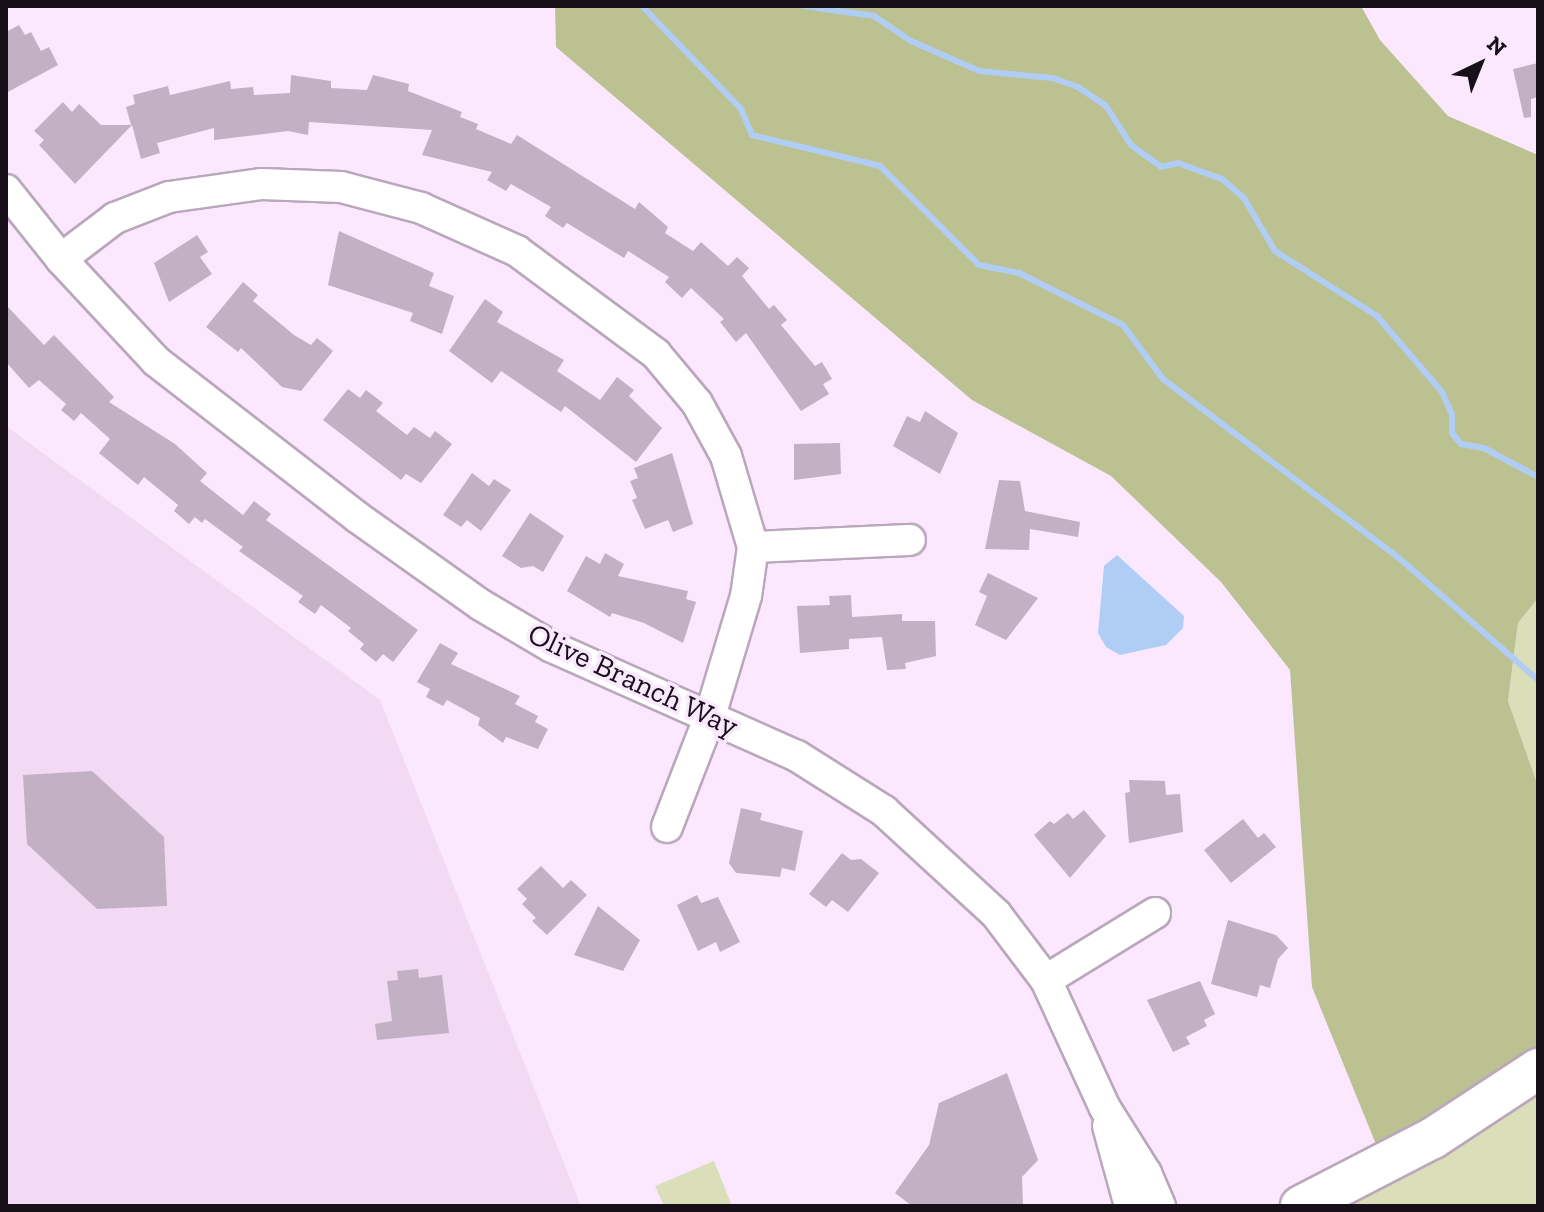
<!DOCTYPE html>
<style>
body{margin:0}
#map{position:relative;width:1544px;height:1212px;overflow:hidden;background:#fbe8fe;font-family:"Zilla Slab",serif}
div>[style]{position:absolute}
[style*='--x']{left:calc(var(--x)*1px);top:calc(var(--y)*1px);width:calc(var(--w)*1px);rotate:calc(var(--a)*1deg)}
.built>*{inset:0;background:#f2daf5}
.green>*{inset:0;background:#dbdfb9}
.forest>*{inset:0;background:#bcc191}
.water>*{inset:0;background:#b0cef5}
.stream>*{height:6px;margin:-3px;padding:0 3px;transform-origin:3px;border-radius:3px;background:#b0cef5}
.building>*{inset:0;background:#c3b0c5}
.roads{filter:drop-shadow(2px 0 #baa7bc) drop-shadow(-2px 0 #baa7bc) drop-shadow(0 2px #baa7bc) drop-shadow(0 -2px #baa7bc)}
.minor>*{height:30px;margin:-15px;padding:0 15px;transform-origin:15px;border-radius:15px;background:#fff}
.major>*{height:40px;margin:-20px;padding:0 20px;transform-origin:20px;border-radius:20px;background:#fff}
span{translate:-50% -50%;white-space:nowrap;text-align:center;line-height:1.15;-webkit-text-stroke:7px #fbe8fe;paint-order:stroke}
.street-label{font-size:30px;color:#171018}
.frame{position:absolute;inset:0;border:8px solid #171018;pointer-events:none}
.north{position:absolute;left:1440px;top:24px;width:80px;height:80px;-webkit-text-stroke:6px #fbe8fe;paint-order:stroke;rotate:43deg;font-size:22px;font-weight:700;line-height:32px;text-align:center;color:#171018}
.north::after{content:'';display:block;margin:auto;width:28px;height:36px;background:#171018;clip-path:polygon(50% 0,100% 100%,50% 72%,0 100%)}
</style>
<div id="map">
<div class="built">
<div style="clip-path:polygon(6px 426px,380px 700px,581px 1206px,6px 1206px)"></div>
</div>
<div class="green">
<div style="clip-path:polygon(1538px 598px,1538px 786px,1508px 701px,1518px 623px)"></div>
<div style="clip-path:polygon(1538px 1069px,1538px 1206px,1301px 1206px)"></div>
<div style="clip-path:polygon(714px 1161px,732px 1206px,664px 1206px,655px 1186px)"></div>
</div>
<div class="forest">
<div style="clip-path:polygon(555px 6px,1361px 6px,1380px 40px,1448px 116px,1538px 155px,1538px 598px,1518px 623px,1508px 701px,1538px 786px,1538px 1069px,1384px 1164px,1312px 987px,1290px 670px,1221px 582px,1111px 476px,972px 400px,556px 47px)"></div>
</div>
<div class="water">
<div style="clip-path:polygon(1117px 555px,1184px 616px,1183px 628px,1166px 645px,1120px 655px,1106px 647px,1098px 633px,1104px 566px)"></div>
</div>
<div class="stream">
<div style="--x:642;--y:6;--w:143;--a:46.1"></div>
<div style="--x:741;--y:109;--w:28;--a:67"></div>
<div style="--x:752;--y:135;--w:132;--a:13.6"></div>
<div style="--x:880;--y:166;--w:140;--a:45"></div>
<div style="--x:979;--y:265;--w:41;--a:11.3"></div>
<div style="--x:1019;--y:273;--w:116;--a:26.6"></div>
<div style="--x:1123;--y:325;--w:67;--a:53.5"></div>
<div style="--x:1163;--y:379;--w:296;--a:37.2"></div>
<div style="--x:1399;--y:558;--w:185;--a:41.3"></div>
<div style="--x:804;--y:6;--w:71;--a:8.1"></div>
<div style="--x:874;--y:16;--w:45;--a:34"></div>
<div style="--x:911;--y:41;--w:74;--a:23.8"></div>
<div style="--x:979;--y:71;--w:74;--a:5.4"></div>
<div style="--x:1053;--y:78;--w:27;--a:20"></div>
<div style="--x:1078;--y:87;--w:34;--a:34"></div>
<div style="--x:1106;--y:106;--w:46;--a:57.3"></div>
<div style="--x:1131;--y:145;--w:37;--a:36"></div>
<div style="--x:1161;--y:167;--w:17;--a:-13"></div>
<div style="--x:1178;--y:163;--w:47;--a:20"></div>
<div style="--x:1222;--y:179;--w:29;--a:41"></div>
<div style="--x:1244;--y:198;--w:61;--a:59.7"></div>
<div style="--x:1275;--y:251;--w:121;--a:32.5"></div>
<div style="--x:1377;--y:316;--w:100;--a:49.5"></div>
<div style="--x:1442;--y:392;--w:24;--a:66"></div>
<div style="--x:1452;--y:414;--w:19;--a:90"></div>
<div style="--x:1452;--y:433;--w:14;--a:51"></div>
<div style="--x:1461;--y:444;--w:23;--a:10"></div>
<div style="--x:1484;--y:448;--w:61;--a:28.2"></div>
</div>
<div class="building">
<div style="clip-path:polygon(19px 25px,25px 35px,31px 32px,41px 51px,49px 47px,58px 65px,6px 93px,6px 32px)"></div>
<div style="clip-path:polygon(1538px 63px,1538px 97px,1531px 99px,1531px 117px,1524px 118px,1513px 69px)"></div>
<div style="clip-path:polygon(291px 75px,331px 81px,331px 88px,367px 90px,373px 75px,409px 84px,408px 91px,462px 112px,460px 117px,478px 124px,476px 129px,511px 144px,517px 135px,635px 209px,639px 202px,668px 227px,665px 233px,693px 251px,701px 242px,728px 266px,737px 257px,749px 268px,742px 276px,769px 309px,774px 305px,787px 320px,781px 325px,815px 366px,822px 362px,832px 379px,823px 384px,829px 394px,801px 411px,746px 333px,736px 342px,720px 322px,724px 319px,691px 288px,682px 298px,665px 282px,669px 277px,628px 251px,624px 258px,567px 223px,563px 228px,545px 216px,551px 207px,511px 184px,506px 191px,487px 180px,492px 172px,422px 155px,432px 130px,309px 122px,308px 135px,288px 131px,214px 140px,214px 128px,157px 143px,160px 153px,141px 159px,132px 125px,75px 184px,39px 145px,44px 140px,34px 131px,63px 102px,72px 112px,79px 104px,101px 125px,131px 125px,126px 107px,135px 104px,133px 95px,168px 86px,170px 95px,230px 81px,231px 89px,253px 87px,254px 95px,290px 93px)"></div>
<div style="clip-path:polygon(339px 231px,434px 273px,429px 286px,454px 296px,442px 334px,410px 321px,413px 313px,328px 285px)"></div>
<div style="clip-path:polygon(197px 235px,208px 252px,200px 257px,212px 274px,169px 302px,154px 263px)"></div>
<div style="clip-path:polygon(243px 282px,258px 295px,253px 301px,294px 335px,311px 345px,317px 338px,333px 351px,301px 391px,282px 387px,241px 348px,238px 352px,206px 327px)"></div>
<div style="clip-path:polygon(485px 299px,503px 312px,497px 322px,564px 360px,557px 371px,600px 400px,617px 377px,634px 390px,629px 396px,662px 428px,636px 462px,565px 406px,561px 412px,501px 371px,492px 383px,449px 351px)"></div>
<div style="clip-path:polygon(6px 305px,44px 345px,54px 335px,114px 397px,109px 402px,175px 444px,207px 473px,200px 481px,243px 515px,254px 501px,271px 514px,266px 520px,418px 630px,393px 662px,383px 654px,376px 662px,360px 649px,364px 644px,348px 631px,351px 628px,321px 605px,315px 614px,298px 602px,303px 596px,239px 551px,243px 547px,205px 519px,202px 523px,195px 517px,189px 524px,174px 511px,178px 505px,144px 477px,138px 485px,99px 453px,110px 439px,81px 413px,74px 421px,61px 410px,66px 404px,39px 380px,29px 388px,6px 362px)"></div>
<div style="clip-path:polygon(348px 389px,360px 398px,366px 390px,383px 403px,376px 411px,407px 435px,414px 427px,430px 438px,435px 431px,452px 444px,421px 483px,406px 474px,401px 480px,323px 420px)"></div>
<div style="clip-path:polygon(925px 411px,958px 433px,940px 474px,893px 446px,907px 416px,920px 422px)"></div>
<div style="clip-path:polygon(840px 443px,841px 474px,794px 480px,794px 444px)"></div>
<div style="clip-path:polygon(672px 453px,693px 524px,673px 532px,668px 520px,645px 529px,632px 500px,637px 498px,630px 481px,638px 478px,634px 468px)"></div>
<div style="clip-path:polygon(472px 473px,489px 486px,494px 479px,511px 490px,481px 531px,467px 520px,461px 527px,443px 515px)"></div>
<div style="clip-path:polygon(999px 480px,1020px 481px,1025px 511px,1080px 522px,1078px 537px,1030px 529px,1029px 550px,985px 549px)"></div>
<div style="clip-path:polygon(530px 513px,564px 536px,543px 572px,533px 566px,521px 568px,502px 556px)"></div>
<div style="clip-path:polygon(605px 553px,624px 564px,618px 576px,688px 591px,686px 599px,696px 602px,683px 643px,644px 623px,612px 613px,610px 617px,567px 591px,586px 556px,600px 564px)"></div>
<div style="clip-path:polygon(988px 573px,1038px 598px,1006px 640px,975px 625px,987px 596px,979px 592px)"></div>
<div style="clip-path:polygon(851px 595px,852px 617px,902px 614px,902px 621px,935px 621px,936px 656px,905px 663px,906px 669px,887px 670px,882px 637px,849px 639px,849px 649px,800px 653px,797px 606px,830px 605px,829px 596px)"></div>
<div style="clip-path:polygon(440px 643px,458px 653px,451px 664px,520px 696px,515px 704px,538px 716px,535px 722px,548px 729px,538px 749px,506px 737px,503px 743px,478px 725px,480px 718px,447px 700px,443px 706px,426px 697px,430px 689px,417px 682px)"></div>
<div style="clip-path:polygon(92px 771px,164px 837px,167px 906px,97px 909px,27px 844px,23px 775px)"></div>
<div style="clip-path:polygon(1129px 780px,1165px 781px,1166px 795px,1180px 794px,1183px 832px,1129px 843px,1125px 793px,1130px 792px)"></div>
<div style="clip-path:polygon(741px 808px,762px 813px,760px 820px,803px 831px,795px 871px,782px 868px,780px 877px,736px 873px,729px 863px)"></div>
<div style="clip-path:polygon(1084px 810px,1106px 836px,1070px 878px,1034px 835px,1050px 821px,1054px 824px,1068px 813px,1073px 819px)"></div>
<div style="clip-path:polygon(1243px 819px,1258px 838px,1264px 833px,1276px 847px,1231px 883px,1204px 850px)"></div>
<div style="clip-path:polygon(842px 853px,851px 860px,861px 859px,879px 873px,848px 912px,832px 900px,826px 907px,809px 894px)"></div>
<div style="clip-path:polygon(541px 866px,563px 888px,571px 880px,587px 895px,547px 935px,532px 921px,536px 918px,522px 904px,527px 899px,517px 889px)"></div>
<div style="clip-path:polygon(697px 895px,701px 903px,718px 897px,740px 942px,720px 952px,716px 942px,698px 951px,677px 905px)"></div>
<div style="clip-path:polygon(598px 906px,640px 940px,623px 971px,574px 955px)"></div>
<div style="clip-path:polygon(1228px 920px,1276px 935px,1288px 948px,1278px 959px,1270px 988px,1260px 985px,1257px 997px,1211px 984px)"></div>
<div style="clip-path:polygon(418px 969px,419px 978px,442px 975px,449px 1033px,377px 1040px,375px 1024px,392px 1021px,387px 981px,398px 980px,397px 971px)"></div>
<div style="clip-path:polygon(1200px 981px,1215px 1014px,1204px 1020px,1207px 1026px,1186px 1037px,1190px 1044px,1173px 1052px,1147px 1000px)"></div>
<div style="clip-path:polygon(1007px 1073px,1038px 1160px,1022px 1177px,1023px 1206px,912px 1206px,895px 1193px,929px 1145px,939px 1103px)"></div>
</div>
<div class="roads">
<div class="minor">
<div style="--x:6;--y:190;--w:88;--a:51.4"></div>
<div style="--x:61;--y:259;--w:139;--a:47"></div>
<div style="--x:156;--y:361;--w:254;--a:37.8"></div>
<div style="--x:357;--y:517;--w:152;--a:35.4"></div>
<div style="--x:481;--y:605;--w:82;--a:30.6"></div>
<div style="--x:552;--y:647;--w:268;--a:24"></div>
<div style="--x:797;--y:756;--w:103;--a:32.3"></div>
<div style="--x:884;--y:811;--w:152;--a:42.6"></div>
<div style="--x:996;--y:914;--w:83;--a:52.9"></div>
<div style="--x:1046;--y:980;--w:141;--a:65.3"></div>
<div style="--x:1105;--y:1108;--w:77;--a:57.8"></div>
<div style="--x:1146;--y:1173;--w:36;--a:67"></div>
<div style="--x:61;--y:259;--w:68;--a:-37.2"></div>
<div style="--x:115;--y:218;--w:58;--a:-21.3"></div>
<div style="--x:169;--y:197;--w:94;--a:-8"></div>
<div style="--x:262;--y:184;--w:79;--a:2.2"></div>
<div style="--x:341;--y:187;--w:83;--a:14.7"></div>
<div style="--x:421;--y:208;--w:105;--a:24.1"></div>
<div style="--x:517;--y:251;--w:173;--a:36.5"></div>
<div style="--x:656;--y:354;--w:64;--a:50.1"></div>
<div style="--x:697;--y:403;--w:60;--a:61.3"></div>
<div style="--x:726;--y:456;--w:95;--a:73.5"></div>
<div style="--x:753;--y:547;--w:49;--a:98.1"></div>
<div style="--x:746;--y:596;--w:125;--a:106.7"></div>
<div style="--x:710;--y:716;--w:119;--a:111.2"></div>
<div style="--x:753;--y:547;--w:157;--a:-2.6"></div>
<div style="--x:1046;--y:980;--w:128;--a:-31.6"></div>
<div style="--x:1108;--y:1126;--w:83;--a:74.6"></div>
</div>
<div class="major">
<div style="--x:1301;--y:1206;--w:148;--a:-27.3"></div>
<div style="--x:1433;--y:1138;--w:126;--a:-33.3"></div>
</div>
</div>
<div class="street-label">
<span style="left:633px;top:680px;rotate:25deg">Olive Branch Way</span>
</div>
<div class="frame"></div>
<div class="north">N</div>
</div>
